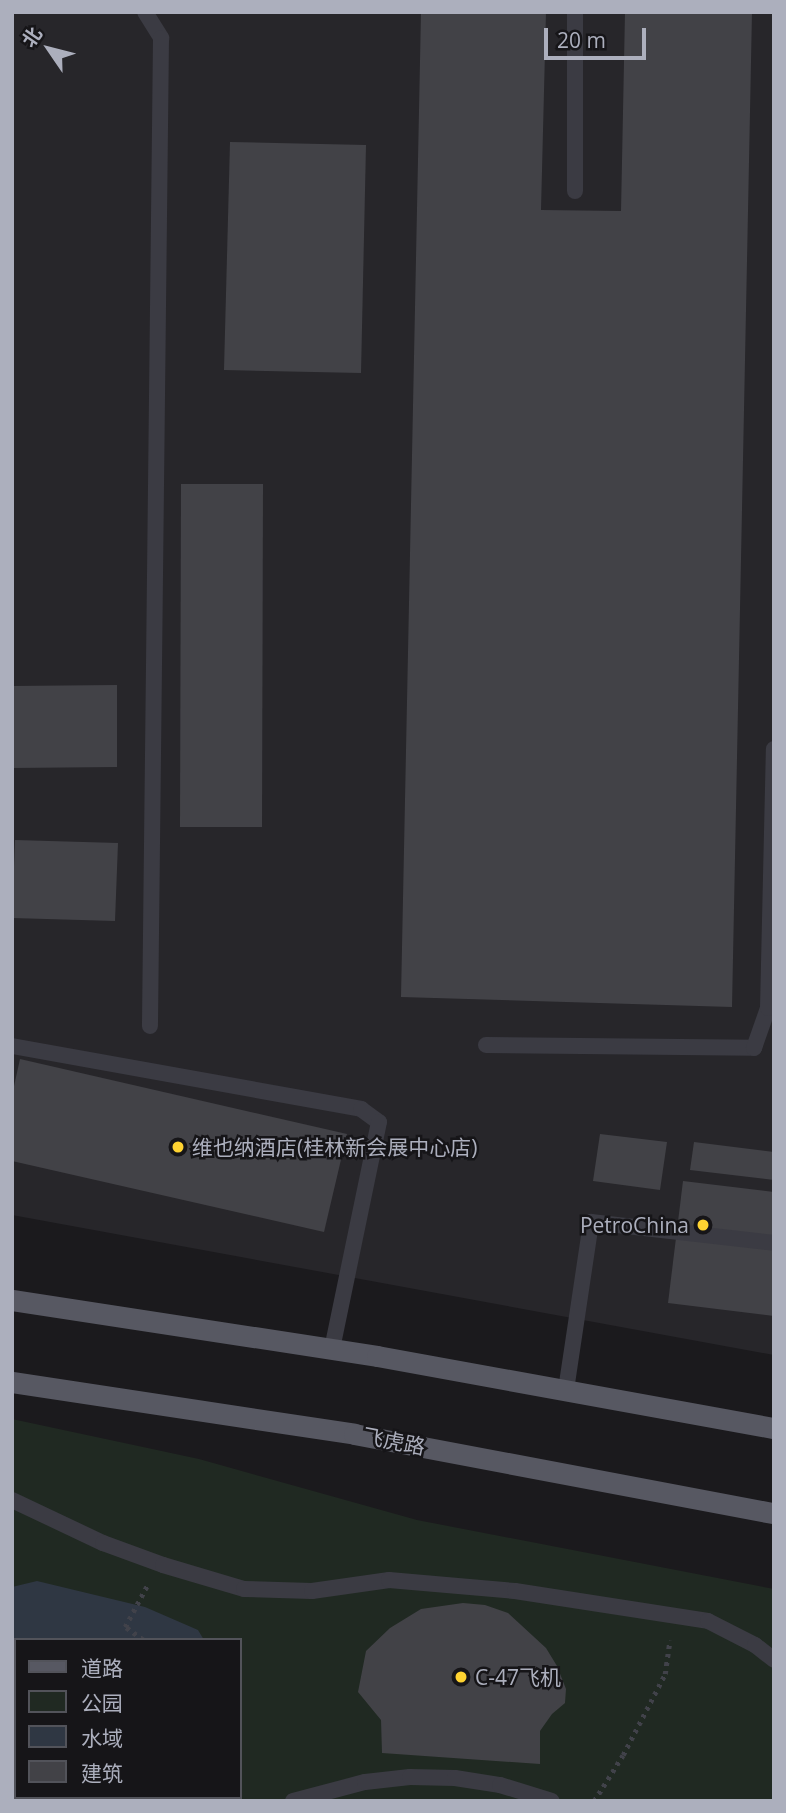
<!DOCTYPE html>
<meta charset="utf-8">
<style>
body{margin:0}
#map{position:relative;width:786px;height:1813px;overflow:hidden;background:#1b1a1d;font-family:"Open Sans","Noto Sans SC",sans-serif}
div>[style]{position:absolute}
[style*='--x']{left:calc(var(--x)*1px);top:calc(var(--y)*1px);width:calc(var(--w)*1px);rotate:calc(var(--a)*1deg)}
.built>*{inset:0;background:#27262a}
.green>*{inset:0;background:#202922}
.water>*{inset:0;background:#2f3743}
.building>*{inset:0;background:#424247}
.path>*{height:4.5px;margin-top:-2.25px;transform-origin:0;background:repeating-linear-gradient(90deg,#41424a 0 3.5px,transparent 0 8.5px)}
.lane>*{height:16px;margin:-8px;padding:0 8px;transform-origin:8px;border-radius:8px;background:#3b3b43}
.primary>*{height:21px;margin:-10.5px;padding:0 10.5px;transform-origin:10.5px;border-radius:10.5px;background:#575862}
.dots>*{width:19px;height:19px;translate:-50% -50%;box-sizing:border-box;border:4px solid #161518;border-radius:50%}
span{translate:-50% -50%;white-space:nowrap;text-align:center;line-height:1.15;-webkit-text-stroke:5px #161518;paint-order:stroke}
.poi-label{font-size:21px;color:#acafbd}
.left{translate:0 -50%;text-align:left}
.right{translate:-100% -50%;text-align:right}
.street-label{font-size:21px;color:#acafbd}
.frame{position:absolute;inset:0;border:14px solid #acafbd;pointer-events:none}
.legend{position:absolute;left:14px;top:1638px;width:228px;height:161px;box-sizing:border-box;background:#161518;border:2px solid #52535a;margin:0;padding:9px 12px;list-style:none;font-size:21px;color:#acafbd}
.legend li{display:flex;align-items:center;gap:14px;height:35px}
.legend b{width:35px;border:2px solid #52535a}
.north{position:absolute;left:14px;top:14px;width:70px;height:70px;-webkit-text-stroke:5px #161518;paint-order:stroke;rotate:305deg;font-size:19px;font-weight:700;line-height:28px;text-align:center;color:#acafbd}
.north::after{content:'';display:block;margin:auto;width:24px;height:32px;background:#acafbd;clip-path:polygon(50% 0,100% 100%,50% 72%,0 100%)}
.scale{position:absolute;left:544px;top:28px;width:102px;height:32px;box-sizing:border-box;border:4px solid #acafbd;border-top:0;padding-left:9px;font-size:21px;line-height:24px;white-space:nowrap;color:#acafbd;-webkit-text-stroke:5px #161518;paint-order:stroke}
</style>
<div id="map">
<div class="built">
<div style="clip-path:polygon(12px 12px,774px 12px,774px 1355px,12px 1215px)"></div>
</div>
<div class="green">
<div style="clip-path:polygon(evenodd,12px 1419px,199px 1459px,417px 1520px,774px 1589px,774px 1801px,12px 1801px,12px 1419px,16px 1640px,240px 1640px,240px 1797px,16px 1797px,16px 1640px)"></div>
</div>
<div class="water">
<div style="clip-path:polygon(37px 1581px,145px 1607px,198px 1630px,204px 1640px,16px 1640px,16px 1696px,12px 1698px,12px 1587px)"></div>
</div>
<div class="building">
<div style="clip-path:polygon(421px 12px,546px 12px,541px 210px,621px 211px,625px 12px,752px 12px,732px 1007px,401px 997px)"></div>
<div style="clip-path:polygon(230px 142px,366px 145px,361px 373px,224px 370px)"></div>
<div style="clip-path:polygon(181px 484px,263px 484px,262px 827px,180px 827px)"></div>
<div style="clip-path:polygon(117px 685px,117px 767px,12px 768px,12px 686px)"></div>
<div style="clip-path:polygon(15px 840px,118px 843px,115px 921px,12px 918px)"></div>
<div style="clip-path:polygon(20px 1059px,347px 1134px,324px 1232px,12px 1161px,12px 1095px)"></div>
<div style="clip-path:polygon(600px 1134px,667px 1142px,660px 1190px,593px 1181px)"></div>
<div style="clip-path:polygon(694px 1142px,774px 1152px,774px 1180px,690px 1170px)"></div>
<div style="clip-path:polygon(683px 1181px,774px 1192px,774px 1316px,668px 1303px)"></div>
<div style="clip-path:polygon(463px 1603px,485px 1605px,508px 1613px,546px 1648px,557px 1666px,566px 1689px,565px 1703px,552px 1714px,540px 1731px,540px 1764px,382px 1753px,381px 1720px,358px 1692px,366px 1651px,390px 1628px,421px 1609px)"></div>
</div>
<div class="path">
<div style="--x:143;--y:1640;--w:22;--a:-144"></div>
<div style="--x:125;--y:1627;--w:49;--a:-61.9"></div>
<div style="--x:12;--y:1772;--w:4;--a:0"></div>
<div style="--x:23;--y:1801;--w:5;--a:-53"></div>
<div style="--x:594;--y:1801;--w:54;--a:-57.8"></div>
<div style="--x:623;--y:1755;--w:91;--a:-62.6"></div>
<div style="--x:665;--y:1674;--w:34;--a:-82"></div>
</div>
<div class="lane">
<div style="--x:145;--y:12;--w:31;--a:58"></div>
<div style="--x:161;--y:38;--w:988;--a:90.64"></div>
<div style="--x:575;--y:191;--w:179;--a:-90"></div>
<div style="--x:486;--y:1045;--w:268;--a:0.6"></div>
<div style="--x:754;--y:1048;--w:42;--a:-70.7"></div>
<div style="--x:768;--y:1008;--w:259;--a:-88.7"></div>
<div style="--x:12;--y:1046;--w:355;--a:10.2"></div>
<div style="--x:361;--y:1109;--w:22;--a:36"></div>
<div style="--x:379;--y:1122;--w:232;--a:101.7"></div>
<div style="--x:566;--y:1390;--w:170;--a:-81.5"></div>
<div style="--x:591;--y:1222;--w:184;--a:6.5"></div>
<div style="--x:12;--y:1500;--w:101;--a:25.3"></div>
<div style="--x:103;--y:1543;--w:64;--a:20.1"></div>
<div style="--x:163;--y:1565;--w:84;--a:16.5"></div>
<div style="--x:244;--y:1589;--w:68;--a:1.7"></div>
<div style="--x:312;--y:1591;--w:78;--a:-8.1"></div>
<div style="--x:389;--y:1580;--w:126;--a:5"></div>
<div style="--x:515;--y:1591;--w:195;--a:8.8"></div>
<div style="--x:708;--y:1621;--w:53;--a:27.1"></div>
<div style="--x:755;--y:1645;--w:24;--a:38"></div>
<div style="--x:293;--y:1801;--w:74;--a:-14.8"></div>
<div style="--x:365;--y:1782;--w:45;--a:-6.3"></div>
<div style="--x:410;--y:1777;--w:45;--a:1.3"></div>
<div style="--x:455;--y:1778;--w:46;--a:8.8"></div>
<div style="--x:500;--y:1785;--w:54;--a:17.1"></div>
</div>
<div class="primary">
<div style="--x:12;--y:1300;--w:369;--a:8.7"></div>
<div style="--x:377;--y:1356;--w:403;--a:10.3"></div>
<div style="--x:12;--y:1382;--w:346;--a:8.6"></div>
<div style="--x:354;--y:1434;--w:427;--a:10.7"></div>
</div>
<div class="dots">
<div style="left:178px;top:1147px;background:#ffd331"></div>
<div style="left:703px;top:1225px;background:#ffd331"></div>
<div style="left:461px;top:1677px;background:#ffd331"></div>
</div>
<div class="poi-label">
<span class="left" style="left:192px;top:1147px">维也纳酒店(桂林新会展中心店)</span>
<span class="right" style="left:689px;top:1225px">PetroChina</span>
<span class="left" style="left:475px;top:1677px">C-47飞机</span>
</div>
<div class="street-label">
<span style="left:394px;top:1441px;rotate:11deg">飞虎路</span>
</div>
<div class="frame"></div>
<ul class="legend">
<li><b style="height:9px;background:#575862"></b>道路</li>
<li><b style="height:19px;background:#202922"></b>公园</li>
<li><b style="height:19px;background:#2f3743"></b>水域</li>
<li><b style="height:19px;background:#424247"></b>建筑</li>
</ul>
<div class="north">北</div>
<div class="scale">20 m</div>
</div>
